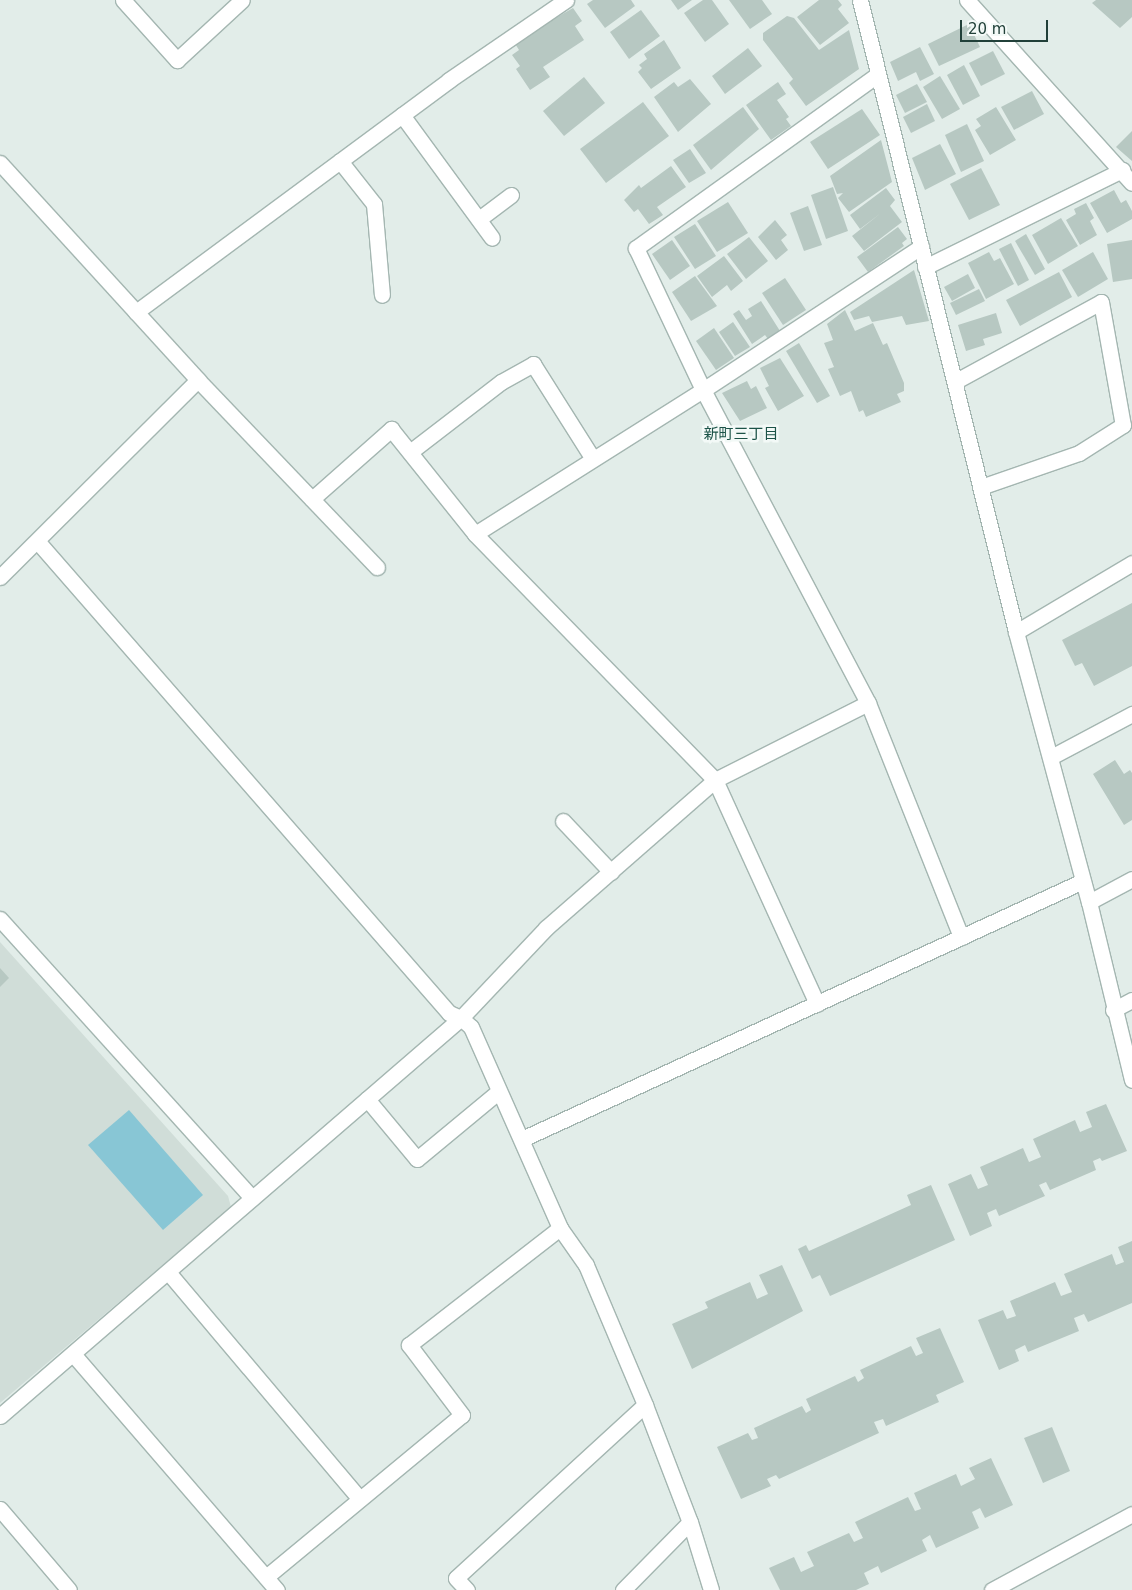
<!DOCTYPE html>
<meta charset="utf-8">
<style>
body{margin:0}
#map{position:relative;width:1132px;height:1590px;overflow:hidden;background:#e2ede9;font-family:"DejaVu Sans","Noto Sans JP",sans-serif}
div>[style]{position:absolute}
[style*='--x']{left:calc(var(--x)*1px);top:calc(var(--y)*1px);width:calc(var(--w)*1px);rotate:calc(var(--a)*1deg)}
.built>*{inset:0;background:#d0ddd8}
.water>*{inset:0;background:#88c6d5}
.building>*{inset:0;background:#b7c8c2}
.roads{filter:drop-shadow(1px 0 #a4b6b1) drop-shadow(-1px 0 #a4b6b1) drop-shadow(0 1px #a4b6b1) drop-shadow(0 -1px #a4b6b1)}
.minor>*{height:15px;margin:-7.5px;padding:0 7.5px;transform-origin:7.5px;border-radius:7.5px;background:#fff}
span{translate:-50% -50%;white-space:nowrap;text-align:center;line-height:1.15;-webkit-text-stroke:5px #f3f9f7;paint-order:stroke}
.neighbourhood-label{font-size:15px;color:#1c5348}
.scale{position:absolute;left:960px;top:20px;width:88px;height:22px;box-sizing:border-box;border:2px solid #214039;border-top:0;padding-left:6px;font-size:15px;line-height:18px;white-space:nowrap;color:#214039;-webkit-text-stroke:4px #f3f9f7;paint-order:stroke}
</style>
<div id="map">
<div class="built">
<div style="clip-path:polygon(0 942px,228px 1196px,231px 1207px,0 1403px)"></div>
</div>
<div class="water">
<div style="clip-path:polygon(129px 1110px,203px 1195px,163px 1230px,88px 1145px)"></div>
</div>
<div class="building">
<div style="clip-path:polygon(593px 0,631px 0,635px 6px,605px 28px,587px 4px)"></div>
<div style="clip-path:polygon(671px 0,692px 0,678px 10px)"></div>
<div style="clip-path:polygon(703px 0,712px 0,729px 24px,705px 42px,684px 13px)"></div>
<div style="clip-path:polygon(729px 0,762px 0,772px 14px,750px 29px)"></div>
<div style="clip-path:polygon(819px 0,838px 0,842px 5px,838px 9px,849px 23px,820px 45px,797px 17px)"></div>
<div style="clip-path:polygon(1096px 0,1132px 0,1132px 17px,1120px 28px,1092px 3px)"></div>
<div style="clip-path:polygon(573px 8px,582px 21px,575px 26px,584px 40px,543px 67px,550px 77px,530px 90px,516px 69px,520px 66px,512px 55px,519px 50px,514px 42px)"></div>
<div style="clip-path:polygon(641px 10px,660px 36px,629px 59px,610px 32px)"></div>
<div style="clip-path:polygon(787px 16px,794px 18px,819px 50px,849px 30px,859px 69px,806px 106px,789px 83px,793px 79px,763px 40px,763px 33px)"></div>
<div style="clip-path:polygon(969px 24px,980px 47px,939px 66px,928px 44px)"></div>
<div style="clip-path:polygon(664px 40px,681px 68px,651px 89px,638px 72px,642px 68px,639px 65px,647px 59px,644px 54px)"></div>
<div style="clip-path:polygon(920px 47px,934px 74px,920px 81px,916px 72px,898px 81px,890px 62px)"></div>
<div style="clip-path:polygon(748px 48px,762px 66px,725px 94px,712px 76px)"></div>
<div style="clip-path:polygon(993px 51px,1005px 74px,981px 86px,969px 63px)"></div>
<div style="clip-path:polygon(964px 65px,980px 96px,963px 105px,947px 75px)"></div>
<div style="clip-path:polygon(940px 76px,960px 109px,942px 119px,923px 87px)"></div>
<div style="clip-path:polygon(584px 77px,605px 103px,564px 136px,543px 111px)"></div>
<div style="clip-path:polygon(690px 79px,711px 104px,678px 132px,654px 97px,674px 82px,678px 87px)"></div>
<div style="clip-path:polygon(778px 82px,786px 94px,777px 100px,789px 117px,786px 119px,791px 126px,771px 140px,746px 105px)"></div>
<div style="clip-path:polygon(917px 84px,927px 102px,905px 113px,896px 95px)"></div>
<div style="clip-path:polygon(1032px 91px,1044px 114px,1014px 130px,1001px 107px)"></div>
<div style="clip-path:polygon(643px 102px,669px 136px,606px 183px,580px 149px)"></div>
<div style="clip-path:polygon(927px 104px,935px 121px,911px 133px,903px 117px)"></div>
<div style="clip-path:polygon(743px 107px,759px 129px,711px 170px,693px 145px)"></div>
<div style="clip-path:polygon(996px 107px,1016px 140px,990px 155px,975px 130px,981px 126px,976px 119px)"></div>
<div style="clip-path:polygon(862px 109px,880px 135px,828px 169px,810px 142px)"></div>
<div style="clip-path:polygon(967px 124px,984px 161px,961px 172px,945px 135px)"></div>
<div style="clip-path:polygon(1132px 131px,1132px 161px,1116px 147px)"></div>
<div style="clip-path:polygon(881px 140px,892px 182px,849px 212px,838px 198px,843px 193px,837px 194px,830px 176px)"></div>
<div style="clip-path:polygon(940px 144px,956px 174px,925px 190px,912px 158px)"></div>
<div style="clip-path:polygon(690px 149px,706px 173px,689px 183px,673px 160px)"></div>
<div style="clip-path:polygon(671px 166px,686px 187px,657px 207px,663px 215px,649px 224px,638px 209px,634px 212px,624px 200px,639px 185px,641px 188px)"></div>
<div style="clip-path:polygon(981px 168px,1000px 205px,969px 220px,950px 184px)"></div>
<div style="clip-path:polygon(833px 187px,848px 231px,826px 239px,811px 195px)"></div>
<div style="clip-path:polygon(886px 188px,895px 200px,890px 206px,902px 222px,864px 251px,852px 236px,881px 213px,860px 229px,850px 215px)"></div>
<div style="clip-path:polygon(1114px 190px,1121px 203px,1126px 200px,1132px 211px,1132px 219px,1107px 233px,1090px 203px)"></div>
<div style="clip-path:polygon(728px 202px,748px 233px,717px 252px,697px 221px)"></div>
<div style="clip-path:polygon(1086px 203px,1094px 218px,1090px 221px,1097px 235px,1080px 245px,1066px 220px,1076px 214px,1074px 209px)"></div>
<div style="clip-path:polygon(808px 206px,822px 245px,804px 251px,790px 213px)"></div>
<div style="clip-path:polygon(1061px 218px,1078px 246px,1048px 264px,1032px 235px)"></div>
<div style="clip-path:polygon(775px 220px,787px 235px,781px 240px,788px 250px,776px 260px,758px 237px)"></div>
<div style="clip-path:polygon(695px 224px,716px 256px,695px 269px,674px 237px)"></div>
<div style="clip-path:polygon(898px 227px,907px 239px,902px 243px,904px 246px,868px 272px,857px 257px)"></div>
<div style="clip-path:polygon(1026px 234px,1045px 269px,1035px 275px,1015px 241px)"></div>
<div style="clip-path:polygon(749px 237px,768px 261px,746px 279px,727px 254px)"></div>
<div style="clip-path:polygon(672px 240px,690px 266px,670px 280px,652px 254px)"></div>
<div style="clip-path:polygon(1132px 240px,1132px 279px,1113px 282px,1107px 244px)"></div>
<div style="clip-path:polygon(1011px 243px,1029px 280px,1018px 286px,999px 249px)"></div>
<div style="clip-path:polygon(989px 252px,994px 261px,1000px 258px,1014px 284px,986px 299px,968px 263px)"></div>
<div style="clip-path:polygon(1093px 252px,1108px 279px,1078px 297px,1062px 270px)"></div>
<div style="clip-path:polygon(724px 256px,743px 281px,731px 291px,727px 285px,712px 297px,697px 276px)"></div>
<div style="clip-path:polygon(914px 270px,929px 321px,906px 325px,902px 316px,872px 322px,869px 316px,854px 320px,850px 312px)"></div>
<div style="clip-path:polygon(1059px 272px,1072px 297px,1020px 326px,1006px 300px)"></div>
<div style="clip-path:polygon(968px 274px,975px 288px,952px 301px,944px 287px)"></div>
<div style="clip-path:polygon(695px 276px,717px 306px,691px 321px,672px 292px)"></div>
<div style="clip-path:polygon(785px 278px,806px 310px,783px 325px,762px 293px)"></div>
<div style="clip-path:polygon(979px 289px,985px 301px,956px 315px,950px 303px)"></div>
<div style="clip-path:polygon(761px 301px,780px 331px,768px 339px,765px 335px,752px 344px,733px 314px,739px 310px,746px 320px,752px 316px,756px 323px,748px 309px)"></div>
<div style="clip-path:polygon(845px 310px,855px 331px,873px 323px,883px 345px,887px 343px,904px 383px,904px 391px,897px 394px,901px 402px,866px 417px,863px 410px,859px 412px,851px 391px,840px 396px,828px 369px,834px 367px,824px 343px,833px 340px,827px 324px)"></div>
<div style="clip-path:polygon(996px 313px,1002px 333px,983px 339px,985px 345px,966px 351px,958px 325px)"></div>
<div style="clip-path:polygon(733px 322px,750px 347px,735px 356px,719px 332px)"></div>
<div style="clip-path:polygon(714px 328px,734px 358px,716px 370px,696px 341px)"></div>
<div style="clip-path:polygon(799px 343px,830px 396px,817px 403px,786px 351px)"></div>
<div style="clip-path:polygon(780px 358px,804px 396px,778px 411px,765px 388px,769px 386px,760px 368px)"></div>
<div style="clip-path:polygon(747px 381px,751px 389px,756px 386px,767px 408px,740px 421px,722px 393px)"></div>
<div style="clip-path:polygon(1132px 603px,1132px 666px,1094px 686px,1082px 663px,1075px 666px,1062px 640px)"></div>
<div style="clip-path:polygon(1115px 760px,1124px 774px,1130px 770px,1132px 773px,1132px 820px,1124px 825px,1093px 774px)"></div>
<div style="clip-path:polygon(0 968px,9px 978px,0 987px)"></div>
<div style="clip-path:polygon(1106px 1104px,1127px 1151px,1102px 1161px,1100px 1158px,1093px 1161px,1096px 1170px,1050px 1190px,1046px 1182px,1039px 1185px,1045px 1196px,999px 1216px,996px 1209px,987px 1213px,992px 1226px,970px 1236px,948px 1184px,971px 1174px,978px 1189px,988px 1185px,980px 1167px,1023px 1148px,1029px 1162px,1041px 1157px,1033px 1139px,1075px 1120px,1080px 1132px,1092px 1127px,1086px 1112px)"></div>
<div style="clip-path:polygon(931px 1185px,955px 1240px,830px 1296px,820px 1275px,812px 1279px,798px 1249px,806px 1245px,809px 1251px,911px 1205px,907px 1195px)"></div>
<div style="clip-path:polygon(1132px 1241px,1132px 1303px,1088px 1322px,1084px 1314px,1074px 1318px,1079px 1331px,1028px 1352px,1025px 1345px,1015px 1350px,1019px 1361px,999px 1370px,978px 1320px,1003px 1310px,1007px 1319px,1016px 1316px,1010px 1301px,1055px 1282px,1061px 1296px,1072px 1292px,1064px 1274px,1112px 1254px,1116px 1265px,1124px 1262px,1118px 1247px)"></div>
<div style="clip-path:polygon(782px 1265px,803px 1311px,692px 1369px,672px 1324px,708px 1308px,705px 1302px,750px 1282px,757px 1299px,768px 1294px,759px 1275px)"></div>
<div style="clip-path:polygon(940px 1328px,964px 1382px,936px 1395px,939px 1402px,886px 1426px,883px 1419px,874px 1422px,879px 1433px,779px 1479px,776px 1475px,767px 1479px,771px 1486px,741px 1499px,717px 1447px,748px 1433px,752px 1440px,758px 1438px,754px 1428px,802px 1406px,806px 1413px,811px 1410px,806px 1399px,855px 1376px,858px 1382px,864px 1378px,860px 1370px,911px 1346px,916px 1356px,923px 1353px,916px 1338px)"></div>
<div style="clip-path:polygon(1052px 1427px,1070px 1471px,1043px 1483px,1024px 1438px)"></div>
<div style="clip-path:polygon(991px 1458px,1013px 1505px,985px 1518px,980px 1508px,972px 1512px,979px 1528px,936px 1548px,930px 1535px,922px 1540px,927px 1551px,881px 1573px,878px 1566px,864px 1573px,869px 1584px,856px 1590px,780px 1590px,769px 1568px,794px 1557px,801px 1572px,814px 1566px,807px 1552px,849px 1533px,854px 1542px,863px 1538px,855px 1522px,908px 1497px,915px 1511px,921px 1509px,914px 1493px,956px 1474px,961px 1486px,975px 1479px,969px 1468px)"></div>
</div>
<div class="roads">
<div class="minor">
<div style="--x:123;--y:0;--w:81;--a:48"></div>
<div style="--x:177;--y:60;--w:88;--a:-42.7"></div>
<div style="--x:860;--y:0;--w:651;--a:76.13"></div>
<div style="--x:1016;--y:632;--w:280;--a:74.9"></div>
<div style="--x:1089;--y:902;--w:183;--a:76.4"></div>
<div style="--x:967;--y:0;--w:246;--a:48"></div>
<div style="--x:877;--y:75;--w:297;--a:144.3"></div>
<div style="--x:636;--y:248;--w:157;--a:64.7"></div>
<div style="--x:703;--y:390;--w:354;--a:62.2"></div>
<div style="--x:868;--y:703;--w:252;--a:68.3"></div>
<div style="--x:402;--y:115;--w:152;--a:53.8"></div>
<div style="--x:340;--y:161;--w:55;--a:51.7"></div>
<div style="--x:374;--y:204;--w:91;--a:85"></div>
<div style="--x:0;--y:163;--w:294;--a:47.6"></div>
<div style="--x:198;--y:380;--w:259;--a:46.3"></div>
<div style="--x:479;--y:219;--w:40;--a:-37"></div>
<div style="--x:925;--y:267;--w:220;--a:-26.2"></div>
<div style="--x:136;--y:312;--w:390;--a:-36.5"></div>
<div style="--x:449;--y:80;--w:142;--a:-34.4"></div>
<div style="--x:956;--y:381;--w:165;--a:-28.6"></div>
<div style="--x:1101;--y:302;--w:125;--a:79.9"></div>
<div style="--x:1123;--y:425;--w:52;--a:147.5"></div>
<div style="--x:1079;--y:453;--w:104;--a:160.9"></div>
<div style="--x:410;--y:452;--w:115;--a:-37.6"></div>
<div style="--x:501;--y:382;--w:37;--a:-29"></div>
<div style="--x:533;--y:364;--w:112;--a:57.7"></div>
<div style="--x:312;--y:499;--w:106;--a:-41.5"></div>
<div style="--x:391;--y:429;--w:134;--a:51.3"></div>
<div style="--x:475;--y:534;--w:344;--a:45.7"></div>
<div style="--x:715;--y:780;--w:246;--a:65.5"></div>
<div style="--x:475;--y:534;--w:270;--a:-32.3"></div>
<div style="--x:703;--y:390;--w:261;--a:-33.3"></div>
<div style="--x:38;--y:542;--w:625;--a:48.89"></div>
<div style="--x:449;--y:1013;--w:13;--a:23"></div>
<div style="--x:461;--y:1018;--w:13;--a:42"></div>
<div style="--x:471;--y:1027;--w:220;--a:66.1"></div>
<div style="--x:560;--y:1228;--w:45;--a:54.9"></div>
<div style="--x:586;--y:1265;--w:152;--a:67.1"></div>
<div style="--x:645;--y:1405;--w:125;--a:69"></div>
<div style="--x:690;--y:1522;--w:71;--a:72.8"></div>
<div style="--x:0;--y:577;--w:279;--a:-44.9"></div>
<div style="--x:1016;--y:632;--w:135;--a:-30.7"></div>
<div style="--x:1051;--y:757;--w:92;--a:-28"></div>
<div style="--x:563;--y:821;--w:70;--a:46.7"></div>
<div style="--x:1089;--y:902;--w:49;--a:-28.1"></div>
<div style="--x:0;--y:919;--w:376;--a:47.9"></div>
<div style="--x:1113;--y:1010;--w:21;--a:-28"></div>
<div style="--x:367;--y:1099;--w:78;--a:50.2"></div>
<div style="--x:417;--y:1159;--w:105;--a:-39.6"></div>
<div style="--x:522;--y:1139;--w:617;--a:-24.7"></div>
<div style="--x:168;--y:1272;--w:297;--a:49.8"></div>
<div style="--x:73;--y:1354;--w:312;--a:49.2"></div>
<div style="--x:0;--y:1416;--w:609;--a:-40.81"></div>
<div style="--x:461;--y:1018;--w:124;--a:-46.6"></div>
<div style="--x:546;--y:928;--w:225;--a:-41.2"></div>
<div style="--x:715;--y:780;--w:171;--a:-26.7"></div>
<div style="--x:0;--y:1509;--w:106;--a:49.6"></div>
<div style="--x:266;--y:1577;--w:254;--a:-39.6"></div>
<div style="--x:462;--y:1415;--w:88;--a:-127.1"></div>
<div style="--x:409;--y:1345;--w:191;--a:-37.8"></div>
<div style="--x:467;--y:1590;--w:16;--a:-133"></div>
<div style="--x:456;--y:1578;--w:256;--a:-42.5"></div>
<div style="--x:623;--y:1590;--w:95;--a:-45.4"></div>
<div style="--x:992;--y:1590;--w:159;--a:-28.5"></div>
</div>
</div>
<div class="neighbourhood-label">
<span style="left:741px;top:435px">新町三丁目</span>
</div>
<div class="scale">20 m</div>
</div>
